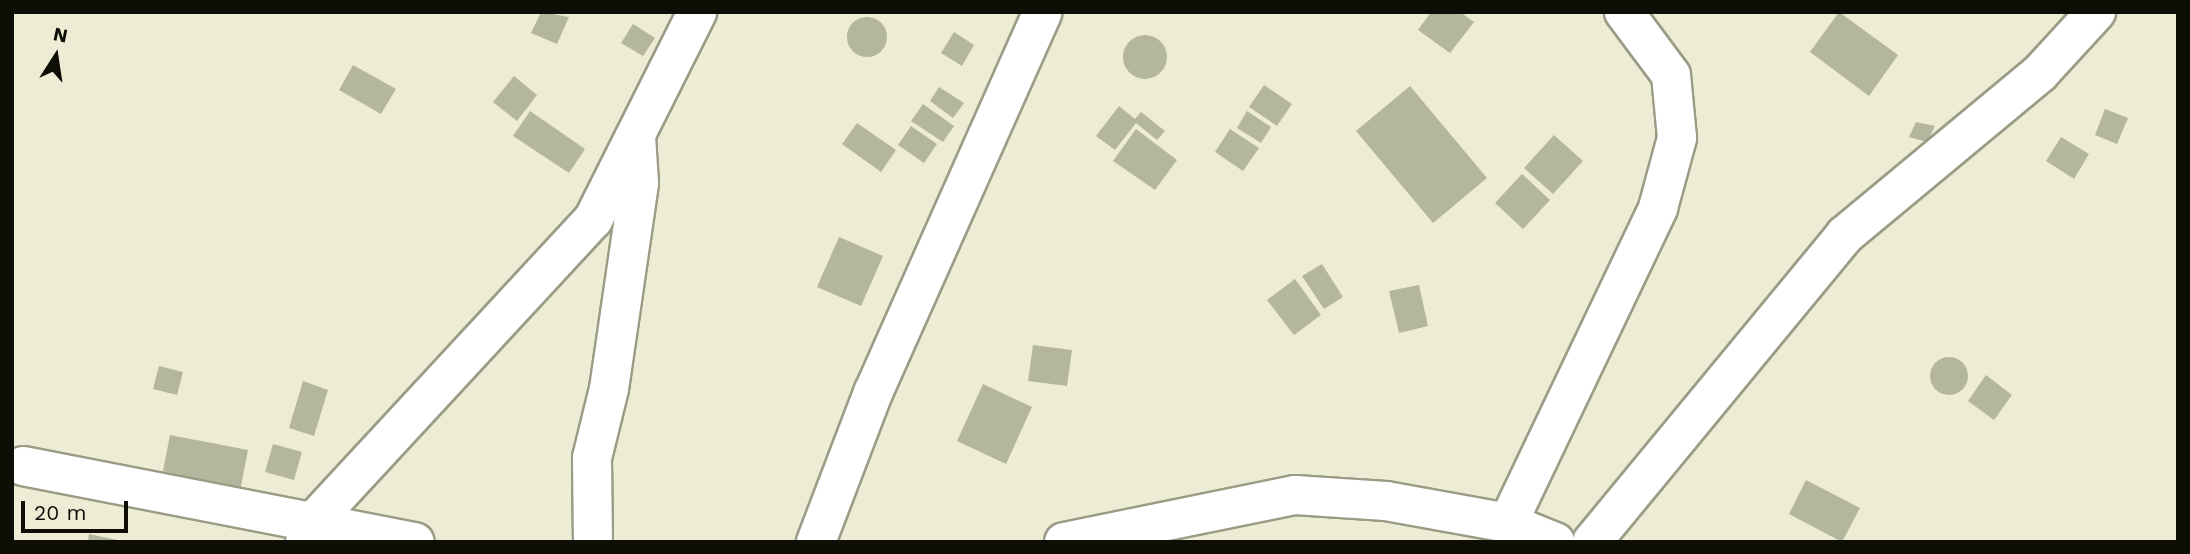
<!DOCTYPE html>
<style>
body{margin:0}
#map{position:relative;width:2190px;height:554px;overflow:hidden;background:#ecedd4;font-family:"Work Sans",sans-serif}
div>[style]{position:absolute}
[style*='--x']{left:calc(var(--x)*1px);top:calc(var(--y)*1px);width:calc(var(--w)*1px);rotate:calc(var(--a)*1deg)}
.building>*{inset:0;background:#b5b69e}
.round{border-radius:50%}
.roads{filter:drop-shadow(2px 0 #9b9c85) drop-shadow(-2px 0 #9b9c85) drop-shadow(0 2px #9b9c85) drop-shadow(0 -2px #9b9c85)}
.minor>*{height:38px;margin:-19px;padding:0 19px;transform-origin:19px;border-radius:19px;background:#fff}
span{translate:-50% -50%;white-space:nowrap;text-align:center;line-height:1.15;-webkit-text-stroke:7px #ecedd4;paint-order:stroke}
.frame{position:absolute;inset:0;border:14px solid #0e0e06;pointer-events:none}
.north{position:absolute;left:21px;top:21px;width:70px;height:70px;-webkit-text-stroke:5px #ecedd4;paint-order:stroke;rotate:12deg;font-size:19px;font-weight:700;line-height:28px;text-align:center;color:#0e0e06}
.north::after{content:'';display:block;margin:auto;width:24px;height:32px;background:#0e0e06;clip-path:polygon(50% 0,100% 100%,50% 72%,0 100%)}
.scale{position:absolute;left:21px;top:501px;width:107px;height:32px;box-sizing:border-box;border:4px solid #0e0e06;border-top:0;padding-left:9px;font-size:21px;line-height:24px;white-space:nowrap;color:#0e0e06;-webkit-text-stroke:5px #ecedd4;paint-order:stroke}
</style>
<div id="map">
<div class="building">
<div style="clip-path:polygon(541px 12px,569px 17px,557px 44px,531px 33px)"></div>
<div style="clip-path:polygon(1431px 12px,1460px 12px,1474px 22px,1450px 53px,1418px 30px)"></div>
<div style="clip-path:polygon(1839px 12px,1898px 55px,1869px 96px,1810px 52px)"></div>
<div class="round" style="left:847px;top:17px;width:40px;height:40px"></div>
<div style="clip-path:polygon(633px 24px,655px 38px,643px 56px,621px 43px)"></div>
<div style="clip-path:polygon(954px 32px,974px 45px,962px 66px,941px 53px)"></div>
<div class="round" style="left:1123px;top:35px;width:44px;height:44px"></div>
<div style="clip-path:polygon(353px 65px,396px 89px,381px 114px,339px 90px)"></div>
<div style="clip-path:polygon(514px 76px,537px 95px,517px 121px,493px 102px)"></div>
<div style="clip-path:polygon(1264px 85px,1292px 104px,1277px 126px,1249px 107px)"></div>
<div style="clip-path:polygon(1410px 86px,1487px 178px,1433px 223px,1356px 131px)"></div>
<div style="clip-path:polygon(939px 87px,964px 103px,953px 118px,930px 101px)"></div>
<div style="clip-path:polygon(923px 104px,954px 126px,943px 142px,911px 121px)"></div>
<div style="clip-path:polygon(1119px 106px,1135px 119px,1141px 112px,1165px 131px,1157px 140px,1136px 123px,1115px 150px,1096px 136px)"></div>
<div style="clip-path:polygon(2105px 109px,2128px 118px,2117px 144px,2095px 135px)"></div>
<div style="clip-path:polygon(530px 111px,585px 149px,569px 173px,513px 136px)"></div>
<div style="clip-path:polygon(1247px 111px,1271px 127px,1261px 143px,1237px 128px)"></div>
<div style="clip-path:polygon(1916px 122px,1935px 126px,1927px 142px,1909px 137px)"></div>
<div style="clip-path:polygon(857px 123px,896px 150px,881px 172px,842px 144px)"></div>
<div style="clip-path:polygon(911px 126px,937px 144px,924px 163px,898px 145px)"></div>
<div style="clip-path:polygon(1136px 129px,1177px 160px,1155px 190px,1113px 161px)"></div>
<div style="clip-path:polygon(1230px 129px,1259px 148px,1243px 171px,1215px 152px)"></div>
<div style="clip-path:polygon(1554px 135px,1583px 161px,1553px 194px,1524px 168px)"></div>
<div style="clip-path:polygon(2061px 137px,2089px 154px,2074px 179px,2046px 161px)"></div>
<div style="clip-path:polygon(1522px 174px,1550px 200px,1523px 229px,1495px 203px)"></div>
<div style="clip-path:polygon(839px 237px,883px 256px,861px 306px,817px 287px)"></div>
<div style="clip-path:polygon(1322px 264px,1343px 297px,1324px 309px,1302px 276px)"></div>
<div style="clip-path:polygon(1295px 279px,1321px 315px,1294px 335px,1267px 300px)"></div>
<div style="clip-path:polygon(1419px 285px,1428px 326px,1399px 333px,1389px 291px)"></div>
<div style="clip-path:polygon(1033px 345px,1072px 350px,1067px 386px,1028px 381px)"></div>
<div class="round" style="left:1930px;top:357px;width:38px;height:38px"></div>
<div style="clip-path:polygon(159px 366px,183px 372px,177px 395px,153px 389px)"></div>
<div style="clip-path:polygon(1986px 375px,2012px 395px,1994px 420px,1968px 401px)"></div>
<div style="clip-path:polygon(303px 381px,328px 390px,314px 436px,289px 428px)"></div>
<div style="clip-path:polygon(983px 384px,1032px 407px,1006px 464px,957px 441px)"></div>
<div style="clip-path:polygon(170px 435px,248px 450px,240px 491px,163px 471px)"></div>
<div style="clip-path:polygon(273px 444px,302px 452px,294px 480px,265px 472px)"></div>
<div style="clip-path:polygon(1806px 480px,1860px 508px,1842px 542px,1789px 514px)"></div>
<div style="clip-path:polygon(89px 534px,122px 541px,122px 542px,88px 542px)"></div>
</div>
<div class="roads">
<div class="minor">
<div style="--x:23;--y:466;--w:399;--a:11"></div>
<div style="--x:1508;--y:523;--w:349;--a:-64.5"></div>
<div style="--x:1658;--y:208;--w:73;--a:-74.8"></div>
<div style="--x:1677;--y:138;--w:63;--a:-95.4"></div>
<div style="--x:1671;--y:75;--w:79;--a:-126.7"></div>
<div style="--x:305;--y:542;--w:22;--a:-68"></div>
<div style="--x:313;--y:522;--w:412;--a:-47.2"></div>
<div style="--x:593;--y:220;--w:233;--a:-63.4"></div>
<div style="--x:593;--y:542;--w:84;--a:-90.7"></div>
<div style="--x:592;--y:458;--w:71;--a:-76.2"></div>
<div style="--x:609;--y:389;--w:208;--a:-81.7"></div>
<div style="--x:639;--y:183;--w:47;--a:-93.7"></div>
<div style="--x:816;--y:542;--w:160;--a:-69.1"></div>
<div style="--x:873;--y:393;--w:417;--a:-66"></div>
<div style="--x:1064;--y:542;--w:236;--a:-11.5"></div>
<div style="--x:1295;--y:495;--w:91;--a:3.8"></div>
<div style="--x:1386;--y:501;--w:124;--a:10.2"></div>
<div style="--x:1508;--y:523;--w:51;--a:22"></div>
<div style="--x:1592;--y:542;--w:398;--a:-50.5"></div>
<div style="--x:1845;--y:235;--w:254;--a:-39.7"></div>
<div style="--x:2040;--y:73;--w:83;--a:-47.4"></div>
</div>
</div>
<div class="frame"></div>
<div class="north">N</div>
<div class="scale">20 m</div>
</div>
